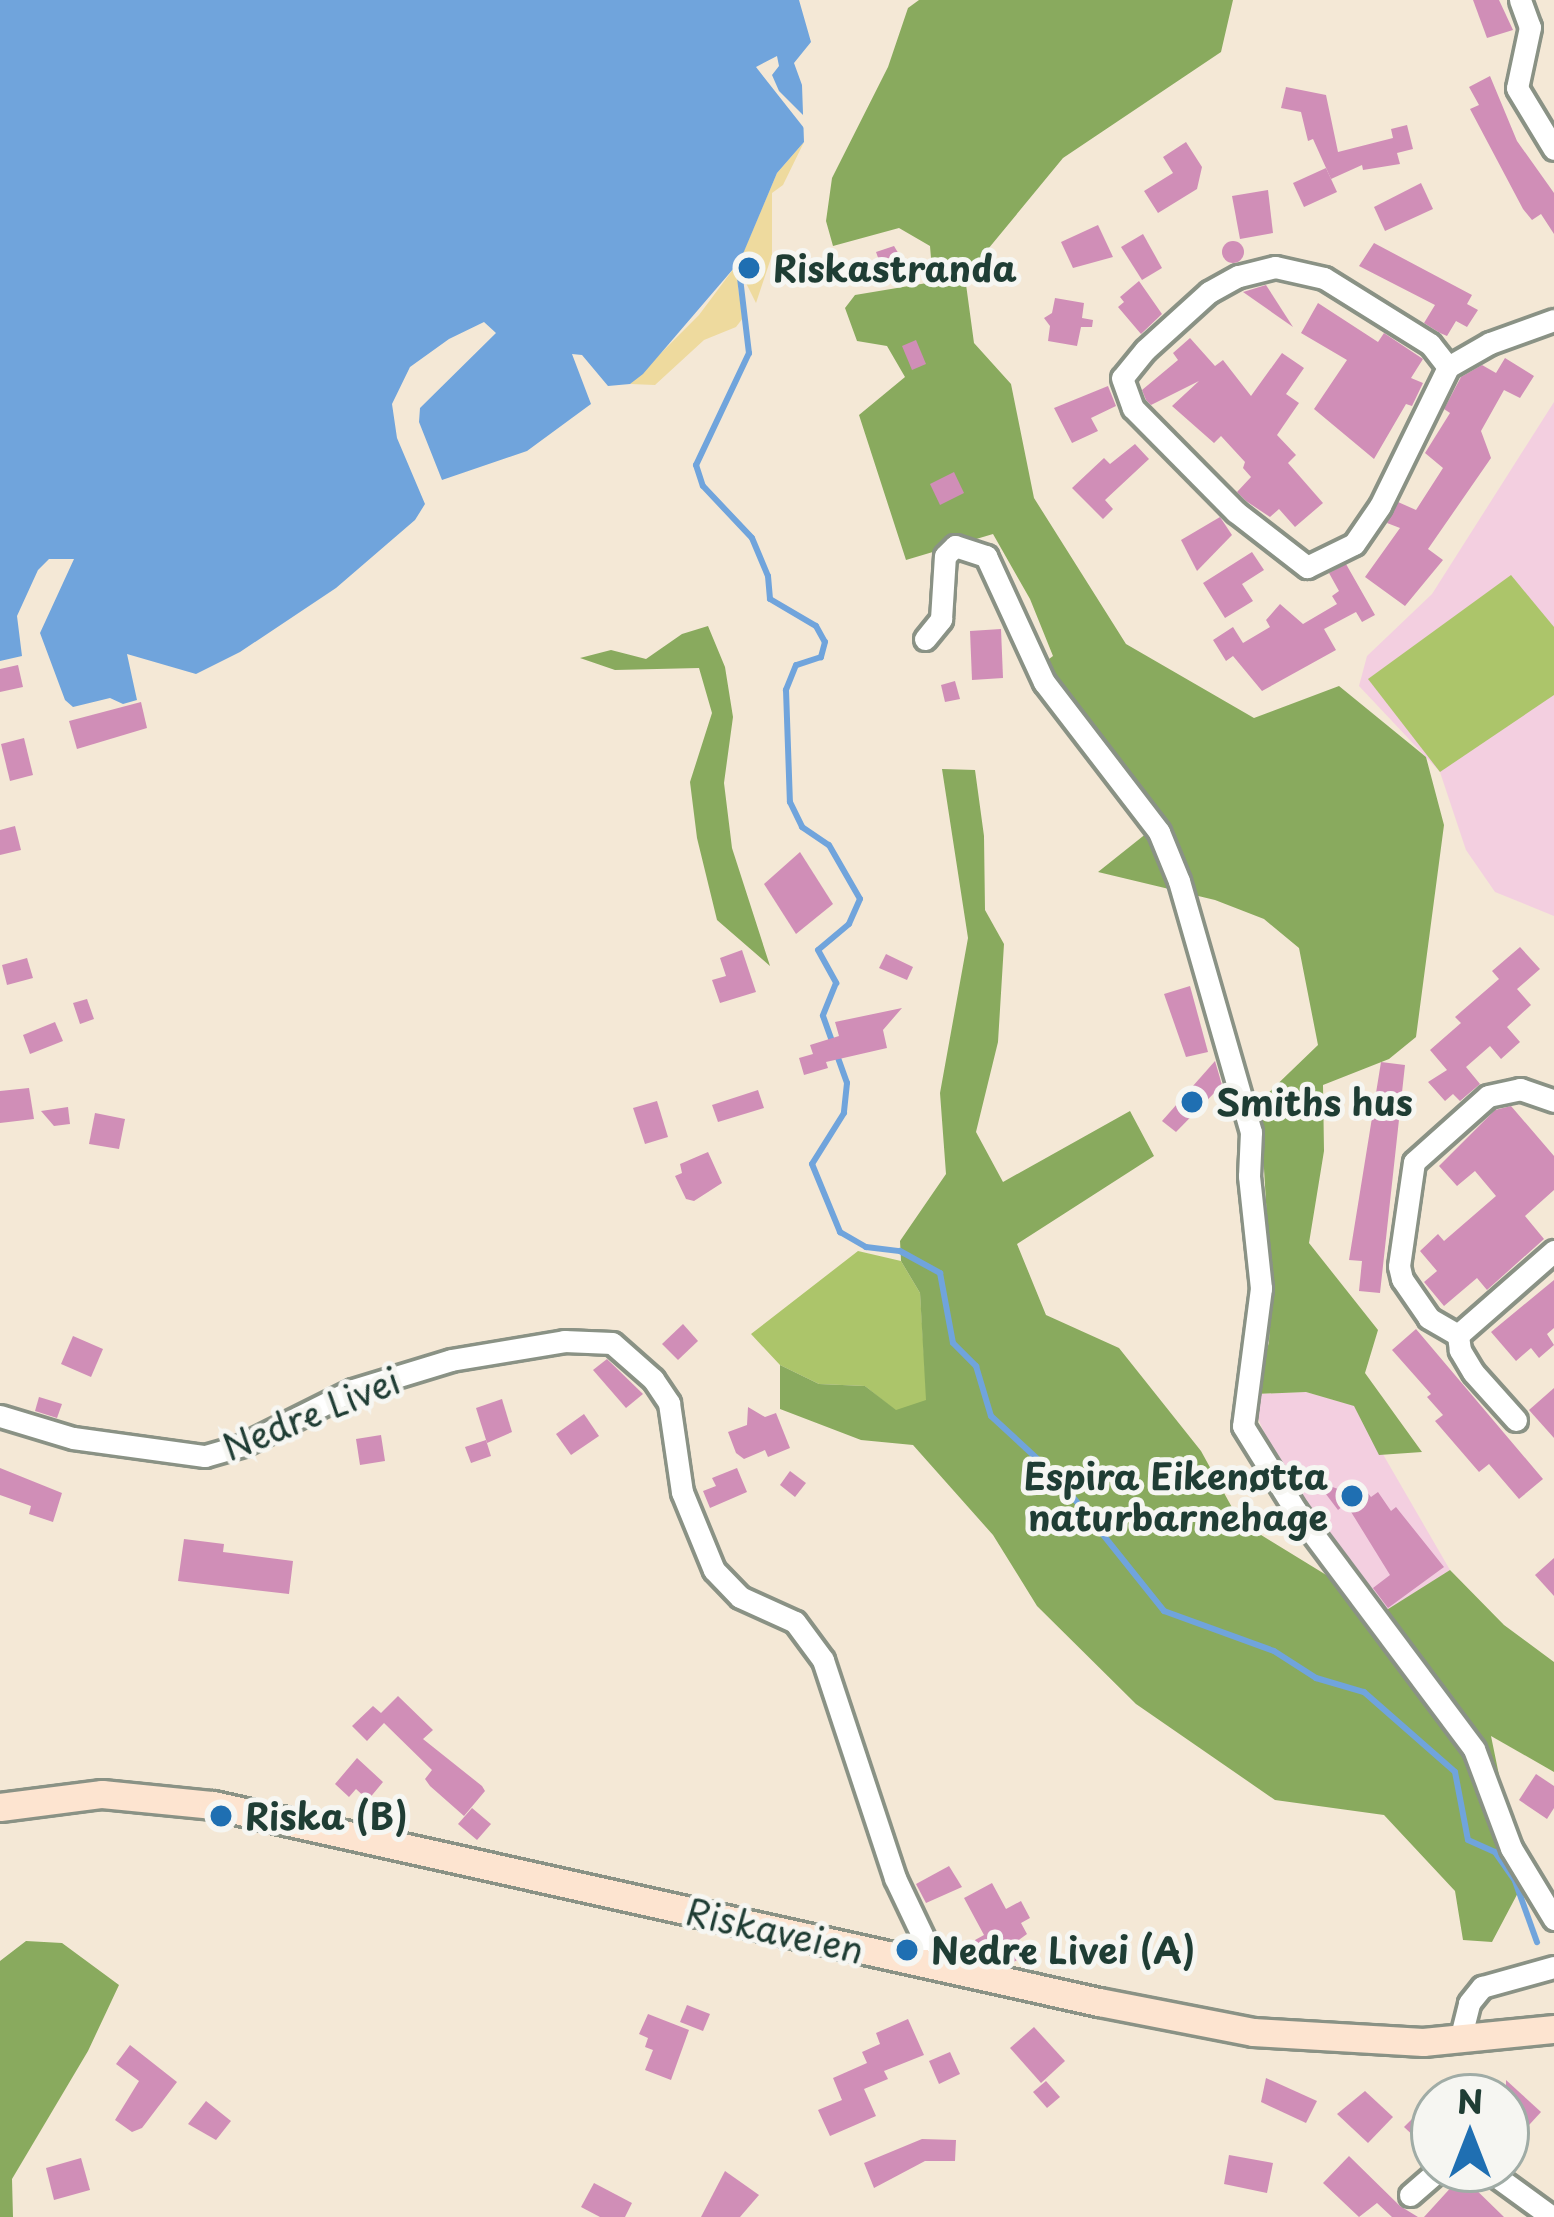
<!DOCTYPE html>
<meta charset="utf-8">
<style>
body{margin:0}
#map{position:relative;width:1554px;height:2217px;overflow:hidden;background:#f4e8d6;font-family:"Playpen Sans",sans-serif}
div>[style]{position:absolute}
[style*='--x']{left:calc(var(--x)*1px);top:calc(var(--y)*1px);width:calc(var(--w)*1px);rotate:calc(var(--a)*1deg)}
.built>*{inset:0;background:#f3cfe0}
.green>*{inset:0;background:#acc56a}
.forest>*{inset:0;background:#89aa5e}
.sand>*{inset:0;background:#eeda9e}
.water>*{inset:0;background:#70a4dc}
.pier>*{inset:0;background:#f4e8d6}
.stream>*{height:6px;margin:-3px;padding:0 3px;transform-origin:3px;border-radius:3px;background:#70a4dc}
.building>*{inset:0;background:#d08eb7}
.round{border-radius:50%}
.roads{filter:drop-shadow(3px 0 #8a9285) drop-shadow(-3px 0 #8a9285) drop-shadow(0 3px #8a9285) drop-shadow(0 -3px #8a9285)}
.minor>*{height:21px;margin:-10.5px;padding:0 10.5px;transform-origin:10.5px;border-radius:10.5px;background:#fff}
.secondary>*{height:27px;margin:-13.5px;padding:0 13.5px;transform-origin:13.5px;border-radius:13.5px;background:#fde4d0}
.dots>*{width:33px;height:33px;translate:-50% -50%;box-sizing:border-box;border:6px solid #f6f6f2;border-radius:50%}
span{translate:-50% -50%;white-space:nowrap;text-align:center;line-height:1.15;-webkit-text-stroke:10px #f6f6f2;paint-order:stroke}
.poi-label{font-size:36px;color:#1f3d34;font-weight:700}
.left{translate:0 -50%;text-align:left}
.right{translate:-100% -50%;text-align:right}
.street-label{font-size:36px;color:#1f3d34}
.north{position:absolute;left:1410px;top:2073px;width:120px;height:120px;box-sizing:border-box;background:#f6f6f2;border:3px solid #a0aca6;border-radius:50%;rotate:0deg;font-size:33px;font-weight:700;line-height:48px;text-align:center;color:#1f3d34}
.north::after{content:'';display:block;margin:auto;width:42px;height:54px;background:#1f6fb2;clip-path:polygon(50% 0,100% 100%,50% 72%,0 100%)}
</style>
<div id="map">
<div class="built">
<div style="clip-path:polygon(1554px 402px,1554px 916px,1495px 892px,1466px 850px,1440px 772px,1359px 686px,1367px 656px,1432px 594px)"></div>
<div style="clip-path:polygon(1306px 1392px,1355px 1406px,1450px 1570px,1385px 1612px,1282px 1474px,1257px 1416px,1255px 1394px)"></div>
</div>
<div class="green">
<div style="clip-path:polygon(1511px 575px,1554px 627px,1554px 695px,1440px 772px,1368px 679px)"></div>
<div style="clip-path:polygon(858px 1251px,901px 1261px,920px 1293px,927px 1401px,896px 1411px,865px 1386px,819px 1384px,780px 1365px,751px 1334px)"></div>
</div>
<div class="forest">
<div style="clip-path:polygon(919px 0,1233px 0,1221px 52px,1063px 158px,965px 277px,974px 343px,1011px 384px,1034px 498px,1126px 644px,1254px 718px,1339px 686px,1426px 757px,1444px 825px,1416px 1037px,1389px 1059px,1323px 1085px,1324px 1151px,1309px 1243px,1378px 1330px,1365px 1373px,1422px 1452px,1379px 1455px,1354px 1406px,1306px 1392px,1255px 1394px,1269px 1342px,1271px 1287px,1260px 1101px,1318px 1045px,1299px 948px,1264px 919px,1215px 900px,1098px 872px,1162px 821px,1041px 665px,1053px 656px,1030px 599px,993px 534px,906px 560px,859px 415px,905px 377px,887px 346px,857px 341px,845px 308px,855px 295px,933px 282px,930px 246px,899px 228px,833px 246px,826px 221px,832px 178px,888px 67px,908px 8px)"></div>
<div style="clip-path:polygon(708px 626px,725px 667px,733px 717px,724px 783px,732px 848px,770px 966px,717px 920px,697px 838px,690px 782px,712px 713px,699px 668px,615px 670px,580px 658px,611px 650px,646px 659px,682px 634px)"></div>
<div style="clip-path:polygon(942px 769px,975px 770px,984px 836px,985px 910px,1004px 944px,998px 1042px,976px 1132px,1003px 1182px,1130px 1111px,1154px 1156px,1017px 1244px,1046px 1315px,1119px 1348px,1201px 1451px,1240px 1522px,1385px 1611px,1450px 1570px,1504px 1625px,1554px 1662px,1554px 1772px,1491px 1736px,1506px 1809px,1530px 1870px,1492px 1942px,1463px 1940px,1455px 1891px,1384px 1815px,1275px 1800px,1136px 1704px,1037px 1606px,993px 1535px,913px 1445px,861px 1440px,780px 1409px,780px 1365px,819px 1384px,865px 1386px,896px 1410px,926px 1400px,920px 1293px,901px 1261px,900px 1241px,946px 1174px,940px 1093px,968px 938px)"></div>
<div style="clip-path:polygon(26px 1941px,62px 1943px,119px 1985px,88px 2051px,12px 2179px,13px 2217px,0 2217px,0 1961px)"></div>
</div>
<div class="sand">
<div style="clip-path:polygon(804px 142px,783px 185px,772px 193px,772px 255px,756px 303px,742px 275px,738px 288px,743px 318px,736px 327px,704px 340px,655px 385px,630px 384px,699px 315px,740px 260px,777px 173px)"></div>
</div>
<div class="water">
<div style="clip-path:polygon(0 0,799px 0,811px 42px,794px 63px,802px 85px,804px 142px,777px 173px,740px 261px,643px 374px,630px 384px,608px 386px,582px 355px,572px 354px,591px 404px,527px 451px,442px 480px,419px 422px,420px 408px,496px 333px,484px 322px,449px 339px,410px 367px,392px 404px,397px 438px,425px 504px,415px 520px,336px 588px,240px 652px,196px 674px,127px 654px,137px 700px,123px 704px,110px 698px,73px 707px,65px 700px,40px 633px,74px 559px,49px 559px,38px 570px,17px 616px,22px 656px,0 661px)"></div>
</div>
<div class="pier">
<div style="clip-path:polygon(777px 56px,779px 66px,772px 75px,779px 91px,809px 121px,804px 128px,756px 67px)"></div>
</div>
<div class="stream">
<div style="--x:738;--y:261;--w:93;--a:83.2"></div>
<div style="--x:749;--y:353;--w:124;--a:115.3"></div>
<div style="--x:696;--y:465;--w:22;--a:72"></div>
<div style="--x:703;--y:486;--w:71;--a:46.7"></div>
<div style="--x:752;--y:538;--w:41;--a:67.2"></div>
<div style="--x:768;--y:576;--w:23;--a:85"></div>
<div style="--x:770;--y:599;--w:53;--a:30.4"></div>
<div style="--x:816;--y:626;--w:18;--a:61"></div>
<div style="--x:825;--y:642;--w:16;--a:105"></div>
<div style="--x:821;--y:657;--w:26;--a:162"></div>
<div style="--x:796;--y:665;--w:27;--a:112"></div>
<div style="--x:786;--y:690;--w:112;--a:88"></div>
<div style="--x:790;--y:802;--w:28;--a:64"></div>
<div style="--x:802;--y:827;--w:32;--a:34"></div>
<div style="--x:829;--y:845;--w:62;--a:60.1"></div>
<div style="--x:860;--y:899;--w:27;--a:114"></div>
<div style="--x:849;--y:924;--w:40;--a:140"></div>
<div style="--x:818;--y:950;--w:38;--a:61"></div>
<div style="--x:836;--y:983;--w:35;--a:112"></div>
<div style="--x:823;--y:1016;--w:71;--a:70.3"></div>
<div style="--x:847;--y:1083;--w:30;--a:96"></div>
<div style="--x:844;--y:1113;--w:60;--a:122.1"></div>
<div style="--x:812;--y:1164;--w:74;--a:67.6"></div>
<div style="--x:840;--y:1232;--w:30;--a:30"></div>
<div style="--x:866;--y:1247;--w:34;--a:7"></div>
<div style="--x:900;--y:1251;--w:46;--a:28.8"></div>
<div style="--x:940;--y:1273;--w:71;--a:79.5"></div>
<div style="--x:953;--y:1343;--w:33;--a:45"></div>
<div style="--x:976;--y:1366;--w:52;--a:73.3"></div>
<div style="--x:991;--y:1416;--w:88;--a:42.7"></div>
<div style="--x:1056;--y:1476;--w:173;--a:51.3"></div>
<div style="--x:1164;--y:1611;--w:117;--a:20"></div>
<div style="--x:1274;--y:1651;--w:50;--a:32.7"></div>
<div style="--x:1316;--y:1678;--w:50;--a:16.3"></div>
<div style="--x:1364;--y:1692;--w:121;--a:41.3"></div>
<div style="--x:1455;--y:1772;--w:69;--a:79.2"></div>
<div style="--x:1468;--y:1840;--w:30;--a:24"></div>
<div style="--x:1495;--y:1852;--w:35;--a:55"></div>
<div style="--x:1515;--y:1881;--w:65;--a:70.2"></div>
</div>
<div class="building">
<div style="clip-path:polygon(1473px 0,1499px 0,1513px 30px,1487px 38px)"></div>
<div style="clip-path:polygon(1490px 76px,1517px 141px,1554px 193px,1554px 234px,1541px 214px,1532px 220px,1523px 209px,1470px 109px,1479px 105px,1469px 87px)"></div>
<div style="clip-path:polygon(1286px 87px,1326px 95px,1338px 152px,1393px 138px,1391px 129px,1407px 125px,1413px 149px,1397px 153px,1400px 164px,1363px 170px,1362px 165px,1331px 179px,1313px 139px,1308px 141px,1301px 112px,1281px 108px)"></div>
<div style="clip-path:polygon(1186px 142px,1202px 167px,1197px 189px,1158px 213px,1144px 191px,1173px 173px,1163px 157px)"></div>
<div style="clip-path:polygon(1326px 168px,1337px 192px,1304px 207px,1293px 183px)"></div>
<div style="clip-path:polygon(1421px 183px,1433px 209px,1385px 231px,1374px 207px)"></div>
<div style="clip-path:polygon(1268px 190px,1273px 233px,1240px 239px,1232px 196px)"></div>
<div style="clip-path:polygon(1098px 225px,1113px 257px,1073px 268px,1061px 242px)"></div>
<div style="clip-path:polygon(1143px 234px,1162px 268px,1142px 280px,1121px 247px)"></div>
<div class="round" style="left:1222px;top:241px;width:22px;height:22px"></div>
<div style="clip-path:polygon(1374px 243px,1472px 295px,1467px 304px,1478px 310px,1467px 327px,1456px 321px,1447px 336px,1440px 333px,1424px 323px,1435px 305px,1359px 266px)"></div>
<div style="clip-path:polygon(894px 246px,906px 266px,884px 274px,876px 252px)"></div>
<div style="clip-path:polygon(1139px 281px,1162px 314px,1141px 334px,1118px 307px,1124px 302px,1120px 297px)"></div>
<div style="clip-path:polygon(1266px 285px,1293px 327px,1243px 292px)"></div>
<div style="clip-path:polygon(1055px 298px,1084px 303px,1082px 318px,1093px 320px,1092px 327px,1081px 327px,1077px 346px,1048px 341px,1050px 326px,1044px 318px,1052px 313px)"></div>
<div style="clip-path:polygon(1318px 303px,1378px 342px,1384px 333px,1423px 359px,1411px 378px,1423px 383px,1412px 406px,1406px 404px,1374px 459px,1314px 409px,1347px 360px,1301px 333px)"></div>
<div style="clip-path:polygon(1190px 338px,1215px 366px,1223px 360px,1251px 396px,1282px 353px,1304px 368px,1286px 394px,1299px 403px,1277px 435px,1296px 455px,1288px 463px,1323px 503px,1295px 527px,1279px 509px,1270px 517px,1246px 501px,1237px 492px,1251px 477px,1243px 468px,1245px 462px,1221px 436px,1214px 443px,1172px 406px,1199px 381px,1151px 405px,1146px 400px,1142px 390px,1178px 360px,1173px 353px)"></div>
<div style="clip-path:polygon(916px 340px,926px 364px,912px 370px,902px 346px)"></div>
<div style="clip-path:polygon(1505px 358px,1534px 376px,1520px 398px,1504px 390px,1481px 431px,1491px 458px,1428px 549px,1443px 560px,1405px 606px,1365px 577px,1400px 528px,1387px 523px,1398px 502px,1416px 510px,1443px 468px,1425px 453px,1450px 413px,1444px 409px,1461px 377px,1482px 365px,1496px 373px)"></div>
<div style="clip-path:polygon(1108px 386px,1116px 406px,1091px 418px,1098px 431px,1072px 443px,1054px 408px)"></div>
<div style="clip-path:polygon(1135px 444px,1149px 459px,1105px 500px,1113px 509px,1103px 519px,1072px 488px,1104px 458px,1110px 464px)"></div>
<div style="clip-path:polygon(954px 472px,964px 493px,940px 505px,930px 484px)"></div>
<div style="clip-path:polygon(1220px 517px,1232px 535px,1197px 571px,1181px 540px)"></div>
<div style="clip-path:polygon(1252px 552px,1264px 570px,1242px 584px,1253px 601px,1225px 618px,1203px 583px)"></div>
<div style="clip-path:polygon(1346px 564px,1375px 615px,1362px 622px,1356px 612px,1324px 629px,1336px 650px,1262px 691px,1233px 656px,1226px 661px,1213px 640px,1233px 627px,1243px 643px,1270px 627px,1266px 620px,1280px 604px,1303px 624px,1337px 604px,1332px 596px,1339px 591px,1329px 573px)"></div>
<div style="clip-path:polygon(1001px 629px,1003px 678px,972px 680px,970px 631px)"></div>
<div style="clip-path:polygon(18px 665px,23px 687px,0 692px,0 669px)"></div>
<div style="clip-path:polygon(955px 681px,960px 699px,945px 702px,941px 685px)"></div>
<div style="clip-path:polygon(141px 702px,147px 728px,77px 749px,69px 721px)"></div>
<div style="clip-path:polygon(24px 738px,33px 775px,10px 781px,1px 744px)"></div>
<div style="clip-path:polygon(15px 826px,21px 850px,0 855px,0 830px)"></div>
<div style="clip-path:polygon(800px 852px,833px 904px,796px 934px,764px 884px)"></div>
<div style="clip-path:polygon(1520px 947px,1540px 969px,1517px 989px,1531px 1005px,1507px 1027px,1520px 1042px,1501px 1059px,1490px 1046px,1466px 1067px,1480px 1084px,1460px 1101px,1453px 1094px,1445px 1101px,1428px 1082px,1447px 1070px,1430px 1050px,1461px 1023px,1455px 1017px,1499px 979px,1492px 971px)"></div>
<div style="clip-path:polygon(742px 950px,756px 992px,720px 1003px,712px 980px,726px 976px,720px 958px)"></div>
<div style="clip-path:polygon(886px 954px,913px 967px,907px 980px,879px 968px)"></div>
<div style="clip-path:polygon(27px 958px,33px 978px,7px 985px,2px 965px)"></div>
<div style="clip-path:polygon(1190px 986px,1208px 1052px,1186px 1057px,1164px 994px)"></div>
<div style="clip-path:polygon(87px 999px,94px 1019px,80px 1024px,73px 1003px)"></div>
<div style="clip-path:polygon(902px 1008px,883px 1030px,887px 1048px,826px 1062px,828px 1068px,804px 1075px,799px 1058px,813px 1054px,810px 1045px,839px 1036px,835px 1022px)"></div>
<div style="clip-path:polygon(55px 1022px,63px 1041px,30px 1054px,23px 1035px)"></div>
<div style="clip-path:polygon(1215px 1061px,1222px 1085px,1176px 1132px,1162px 1121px)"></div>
<div style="clip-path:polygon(1381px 1062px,1405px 1065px,1380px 1293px,1359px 1291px,1362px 1261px,1349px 1260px)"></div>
<div style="clip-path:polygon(29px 1088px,34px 1119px,0 1123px,0 1091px)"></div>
<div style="clip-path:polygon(758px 1090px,764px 1108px,718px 1122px,712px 1105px)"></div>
<div style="clip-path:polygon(657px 1101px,668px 1137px,645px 1144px,633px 1108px)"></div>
<div style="clip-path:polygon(1511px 1106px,1554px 1156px,1554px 1190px,1525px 1216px,1544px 1239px,1487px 1290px,1477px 1278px,1444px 1306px,1424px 1282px,1437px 1271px,1420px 1251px,1438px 1234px,1444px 1241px,1496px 1196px,1475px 1171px,1457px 1186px,1439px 1166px,1495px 1110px)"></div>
<div style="clip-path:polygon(68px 1107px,70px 1124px,54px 1126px,41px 1111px)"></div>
<div style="clip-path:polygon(95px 1113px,125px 1119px,119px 1149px,89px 1144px)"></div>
<div style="clip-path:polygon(708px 1152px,722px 1183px,694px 1201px,686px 1199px,675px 1176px,682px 1173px,680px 1164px)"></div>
<div style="clip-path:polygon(1554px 1280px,1554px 1328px,1547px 1334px,1554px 1345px,1539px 1358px,1531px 1348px,1516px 1361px,1491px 1332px)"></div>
<div style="clip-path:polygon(683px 1324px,698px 1341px,678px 1360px,662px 1344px)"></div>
<div style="clip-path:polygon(1416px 1329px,1543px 1479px,1519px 1499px,1489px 1464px,1479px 1472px,1435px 1421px,1443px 1415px,1427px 1397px,1431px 1394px,1392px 1350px)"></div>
<div style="clip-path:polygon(73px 1336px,103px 1349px,91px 1377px,61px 1364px)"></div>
<div style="clip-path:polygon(607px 1359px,643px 1394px,626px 1408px,593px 1370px)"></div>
<div style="clip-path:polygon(1554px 1388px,1554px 1438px,1529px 1410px)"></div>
<div style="clip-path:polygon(39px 1397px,62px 1404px,57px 1418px,35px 1411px)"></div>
<div style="clip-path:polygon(502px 1399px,512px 1432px,487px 1443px,476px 1408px)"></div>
<div style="clip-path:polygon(748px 1407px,765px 1417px,776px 1413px,790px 1448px,768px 1457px,765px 1450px,744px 1459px,736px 1453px,728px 1432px,747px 1425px)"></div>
<div style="clip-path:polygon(584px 1414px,599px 1436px,571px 1455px,556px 1434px)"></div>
<div style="clip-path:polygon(381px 1435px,385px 1461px,360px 1465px,356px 1439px)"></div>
<div style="clip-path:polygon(486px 1440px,491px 1456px,471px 1463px,465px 1447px)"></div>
<div style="clip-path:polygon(0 1468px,62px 1493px,53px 1522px,29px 1514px,31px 1506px,0 1495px)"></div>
<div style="clip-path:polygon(737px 1468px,747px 1492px,710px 1508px,703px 1491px,716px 1486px,712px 1478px)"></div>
<div style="clip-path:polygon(790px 1471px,806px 1483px,795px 1497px,780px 1485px)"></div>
<div style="clip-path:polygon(1316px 1481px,1338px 1489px,1344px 1485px,1354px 1497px,1338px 1510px)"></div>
<div style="clip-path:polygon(1367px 1492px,1371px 1497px,1378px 1492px,1391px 1511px,1396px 1507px,1444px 1567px,1388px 1608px,1373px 1588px,1390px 1575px,1348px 1507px)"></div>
<div style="clip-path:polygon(184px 1539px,224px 1544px,223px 1552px,293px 1561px,289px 1594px,178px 1581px)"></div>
<div style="clip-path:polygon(1554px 1558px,1554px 1596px,1535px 1575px)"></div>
<div style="clip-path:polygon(398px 1696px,433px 1730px,423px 1739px,482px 1786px,485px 1791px,464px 1816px,430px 1786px,425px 1779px,432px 1770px,384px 1723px,367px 1741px,352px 1726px,373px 1706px,381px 1713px)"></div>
<div style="clip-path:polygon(357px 1758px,383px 1782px,368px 1800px,356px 1789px,349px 1797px,335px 1784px)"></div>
<div style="clip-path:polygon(1536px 1774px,1554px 1786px,1554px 1808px,1547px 1819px,1519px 1800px)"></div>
<div style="clip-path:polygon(472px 1808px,491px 1824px,477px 1840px,458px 1824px)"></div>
<div style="clip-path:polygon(949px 1866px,962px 1887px,926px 1903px,916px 1884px)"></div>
<div style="clip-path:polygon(992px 1883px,1006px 1909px,1021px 1901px,1030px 1918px,1021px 1923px,1027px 1934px,1016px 1942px,1024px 1956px,1010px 1964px,1000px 1951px,984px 1958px,975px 1940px,984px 1935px,964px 1898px)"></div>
<div style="clip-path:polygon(687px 2005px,710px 2014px,703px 2031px,680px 2022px)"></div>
<div style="clip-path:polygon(648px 2014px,689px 2030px,671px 2080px,645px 2070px,653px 2050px,645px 2047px,648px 2038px,639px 2034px)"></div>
<div style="clip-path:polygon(908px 2019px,924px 2055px,884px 2071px,888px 2079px,864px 2089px,876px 2116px,830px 2136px,818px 2110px,842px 2100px,833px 2078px,867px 2063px,862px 2052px,880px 2044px,876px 2033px)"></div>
<div style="clip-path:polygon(1034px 2027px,1065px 2061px,1041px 2083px,1010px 2048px)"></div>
<div style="clip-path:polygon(130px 2045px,177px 2082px,142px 2128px,132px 2132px,115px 2120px,139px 2081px,116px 2064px)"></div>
<div style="clip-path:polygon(950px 2052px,960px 2074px,939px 2084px,929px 2061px)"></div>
<div style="clip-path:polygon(1266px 2078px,1317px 2101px,1306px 2123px,1261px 2102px)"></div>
<div style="clip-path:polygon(1506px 2080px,1541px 2112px,1506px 2150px)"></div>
<div style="clip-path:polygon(1046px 2081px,1060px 2097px,1047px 2108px,1033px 2092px)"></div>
<div style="clip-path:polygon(1365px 2091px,1393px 2117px,1368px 2143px,1337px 2114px)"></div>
<div style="clip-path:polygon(1434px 2097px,1434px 2155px,1404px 2127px)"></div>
<div style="clip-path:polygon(206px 2101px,231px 2121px,216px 2140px,188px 2124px)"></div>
<div style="clip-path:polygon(922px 2139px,956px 2140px,955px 2161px,925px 2161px,874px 2188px,864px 2163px)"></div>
<div style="clip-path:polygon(1229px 2155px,1273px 2163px,1267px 2193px,1224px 2184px)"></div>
<div style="clip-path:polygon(1349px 2156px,1400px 2206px,1418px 2217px,1392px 2217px,1377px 2203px,1359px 2217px,1323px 2183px)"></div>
<div style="clip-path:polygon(81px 2158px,90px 2190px,54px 2200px,46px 2168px)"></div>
<div style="clip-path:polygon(725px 2171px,759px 2195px,740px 2217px,701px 2217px)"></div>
<div style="clip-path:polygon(1465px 2179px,1504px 2217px,1424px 2217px,1455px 2183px,1459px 2186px)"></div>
<div style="clip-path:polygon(594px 2183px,632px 2203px,625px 2217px,600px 2217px,581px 2207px)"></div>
</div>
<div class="roads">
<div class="minor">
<div style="--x:1520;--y:0;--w:29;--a:70"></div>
<div style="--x:1530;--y:27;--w:62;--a:102"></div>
<div style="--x:1517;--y:88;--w:71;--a:58.8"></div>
<div style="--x:1448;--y:367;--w:29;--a:-128"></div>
<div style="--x:1430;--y:344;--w:125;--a:-148.1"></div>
<div style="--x:1324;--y:278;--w:50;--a:-167.3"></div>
<div style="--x:1275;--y:267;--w:38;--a:166"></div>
<div style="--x:1238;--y:276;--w:33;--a:151"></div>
<div style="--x:1209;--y:292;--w:86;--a:137.8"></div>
<div style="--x:1145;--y:350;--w:36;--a:129"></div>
<div style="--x:1122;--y:378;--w:32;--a:70"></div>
<div style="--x:1133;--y:408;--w:146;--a:45.3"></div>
<div style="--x:1236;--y:512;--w:90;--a:37.8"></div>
<div style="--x:1307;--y:567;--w:52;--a:-26.1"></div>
<div style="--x:1354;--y:544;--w:46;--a:-55.6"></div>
<div style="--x:1380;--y:506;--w:155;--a:-63.9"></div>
<div style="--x:1448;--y:367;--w:48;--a:-29.7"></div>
<div style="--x:1490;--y:343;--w:68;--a:-19.8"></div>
<div style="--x:925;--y:639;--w:26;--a:-51"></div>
<div style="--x:941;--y:619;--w:63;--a:-86.4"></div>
<div style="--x:945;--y:556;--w:14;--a:-45"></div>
<div style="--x:955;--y:546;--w:33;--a:18"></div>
<div style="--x:986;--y:556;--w:139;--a:65.3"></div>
<div style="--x:1044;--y:682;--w:189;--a:52.5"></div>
<div style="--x:1159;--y:832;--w:53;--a:67.8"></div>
<div style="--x:1179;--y:881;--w:261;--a:74"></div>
<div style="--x:1251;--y:1132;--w:44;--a:92.6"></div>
<div style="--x:1249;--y:1176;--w:113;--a:83.9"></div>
<div style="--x:1261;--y:1288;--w:139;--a:97.4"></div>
<div style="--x:1243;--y:1426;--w:100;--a:58.1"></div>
<div style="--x:1296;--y:1511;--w:297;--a:53.2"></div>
<div style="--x:1474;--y:1749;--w:106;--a:69.5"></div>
<div style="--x:1511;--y:1848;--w:83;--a:58.8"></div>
<div style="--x:1458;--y:1335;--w:34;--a:-150"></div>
<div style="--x:1429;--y:1318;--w:47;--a:-124.7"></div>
<div style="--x:1402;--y:1279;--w:13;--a:-103"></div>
<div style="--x:1399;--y:1266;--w:105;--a:-81.8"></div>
<div style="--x:1414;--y:1162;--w:99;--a:-41.7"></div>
<div style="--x:1488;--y:1096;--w:33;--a:-12"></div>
<div style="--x:1520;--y:1089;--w:36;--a:19"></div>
<div style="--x:0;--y:1416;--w:76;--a:16.8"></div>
<div style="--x:73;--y:1438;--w:133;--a:7.8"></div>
<div style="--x:205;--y:1456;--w:40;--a:-16"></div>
<div style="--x:243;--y:1445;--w:123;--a:-26.6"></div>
<div style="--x:353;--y:1390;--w:102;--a:-17"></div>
<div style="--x:451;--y:1360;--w:115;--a:-9.5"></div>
<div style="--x:564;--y:1341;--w:48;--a:2.4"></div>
<div style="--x:612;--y:1343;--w:55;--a:41.3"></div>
<div style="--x:653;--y:1379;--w:29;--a:56"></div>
<div style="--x:669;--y:1403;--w:90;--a:81.7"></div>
<div style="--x:682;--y:1492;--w:84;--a:67.7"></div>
<div style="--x:714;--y:1570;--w:37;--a:46"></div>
<div style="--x:740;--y:1597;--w:60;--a:24.4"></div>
<div style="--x:795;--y:1622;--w:47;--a:53.6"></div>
<div style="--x:823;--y:1660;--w:230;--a:71.7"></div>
<div style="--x:895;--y:1878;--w:98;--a:64.5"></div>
<div style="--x:1516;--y:1420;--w:64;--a:-131.9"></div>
<div style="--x:1473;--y:1372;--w:26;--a:-121"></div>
<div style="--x:1460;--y:1350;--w:15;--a:-98"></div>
<div style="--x:1458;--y:1335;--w:128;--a:-41.2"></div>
<div style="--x:1460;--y:2040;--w:38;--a:-76"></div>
<div style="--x:1469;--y:2003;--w:21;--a:-51"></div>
<div style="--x:1482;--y:1987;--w:75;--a:-15.5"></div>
<div style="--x:1486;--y:2169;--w:82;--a:36"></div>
<div style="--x:1410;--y:2195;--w:40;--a:-41"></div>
</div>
<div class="secondary">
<div style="--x:0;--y:1807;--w:103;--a:-7.3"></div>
<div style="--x:102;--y:1794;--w:112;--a:5.7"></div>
<div style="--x:213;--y:1805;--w:908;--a:12.54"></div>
<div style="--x:1099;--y:2002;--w:157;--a:11"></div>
<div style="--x:1253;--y:2032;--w:170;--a:3.4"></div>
<div style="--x:1423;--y:2042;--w:132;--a:-5.7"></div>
</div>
</div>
<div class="dots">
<div style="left:749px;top:268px;background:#1f6fb2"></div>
<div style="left:1192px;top:1102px;background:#1f6fb2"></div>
<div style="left:1352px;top:1496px;background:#1f6fb2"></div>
<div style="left:221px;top:1816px;background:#1f6fb2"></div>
<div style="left:907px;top:1950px;background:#1f6fb2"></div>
</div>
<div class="poi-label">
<span class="left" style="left:773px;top:268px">Riskastranda</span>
<span class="left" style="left:1216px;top:1102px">Smiths hus</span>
<span class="right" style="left:1328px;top:1496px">Espira Eikenøtta<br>naturbarnehage</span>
<span class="left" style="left:245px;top:1816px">Riska (B)</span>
<span class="left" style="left:931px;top:1950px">Nedre Livei (A)</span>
</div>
<div class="street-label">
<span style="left:311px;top:1413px;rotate:-22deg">Nedre Livei</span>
<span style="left:775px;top:1930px;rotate:13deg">Riskaveien</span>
</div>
<div class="north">N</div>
</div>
